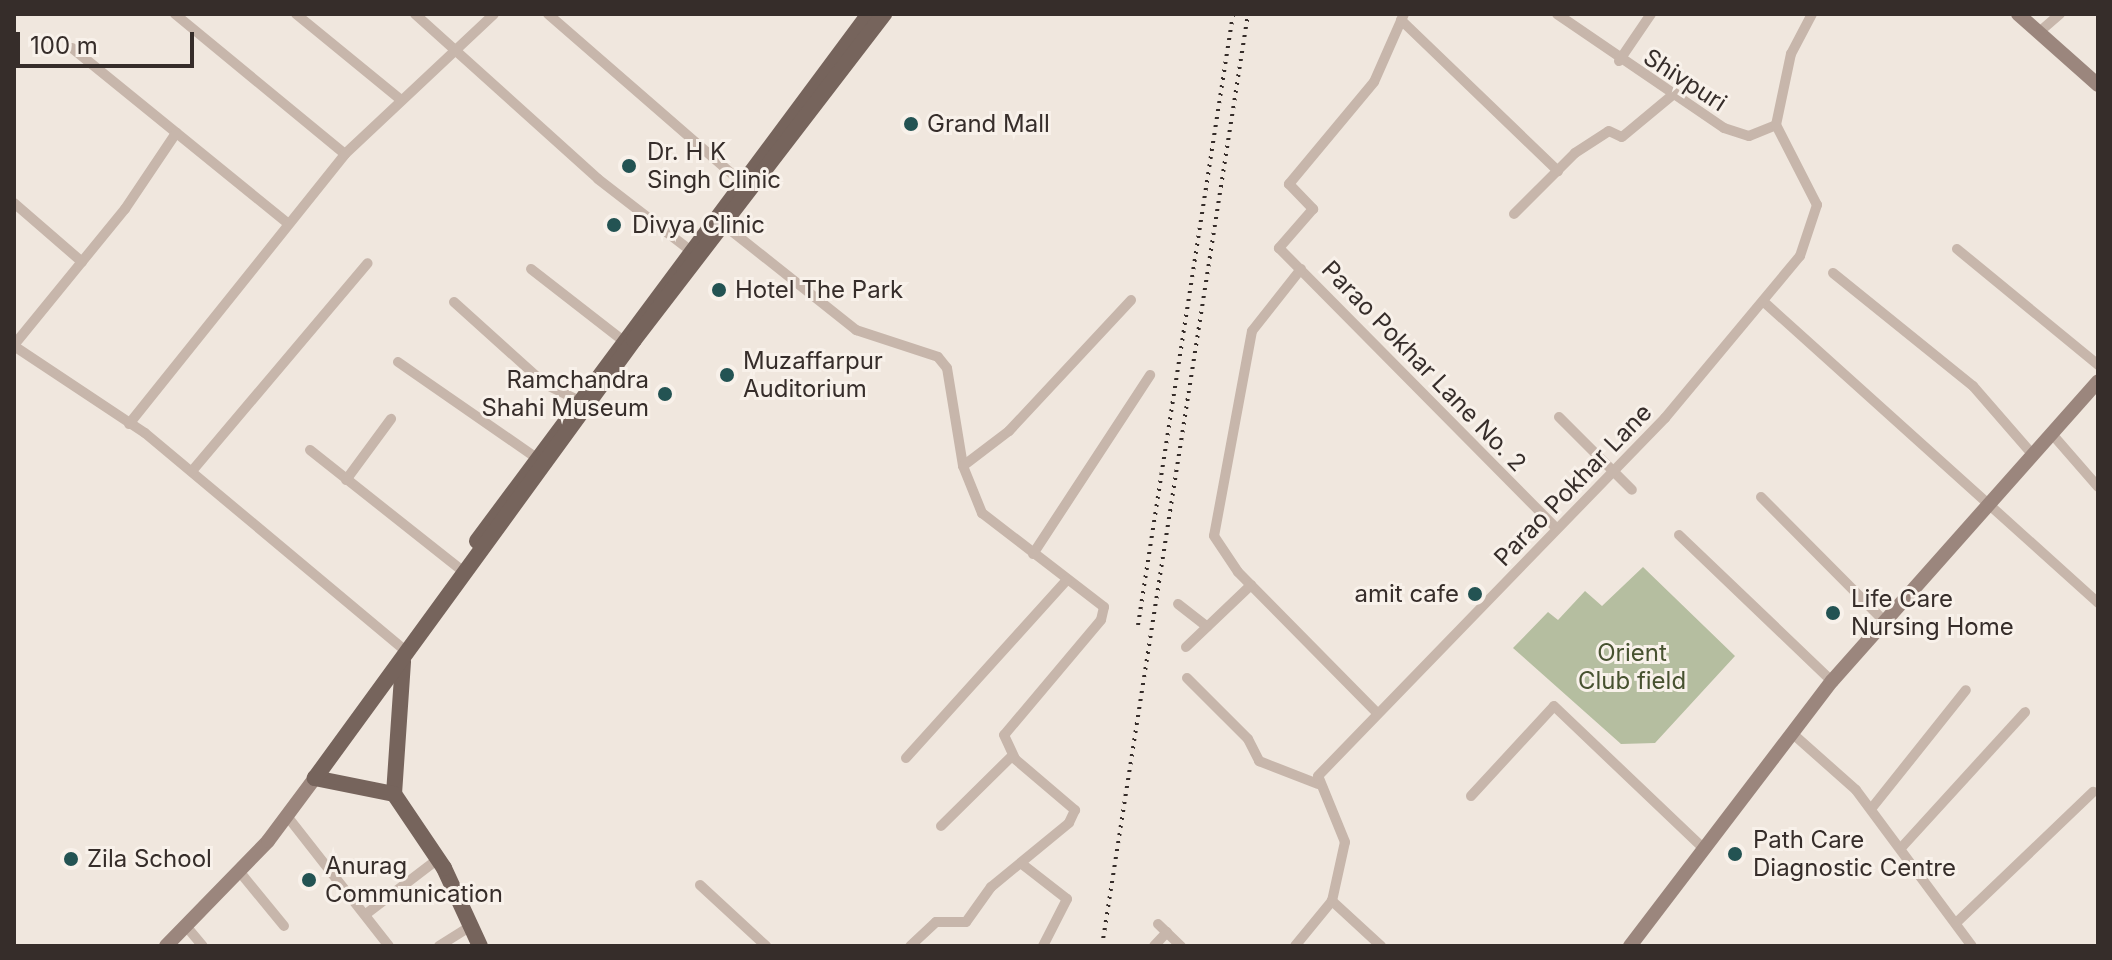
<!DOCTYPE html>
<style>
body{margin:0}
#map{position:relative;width:2112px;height:960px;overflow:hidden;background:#f0e7de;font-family:Inter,sans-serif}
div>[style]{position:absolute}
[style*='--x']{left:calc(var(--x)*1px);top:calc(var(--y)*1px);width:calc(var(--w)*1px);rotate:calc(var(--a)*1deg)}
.green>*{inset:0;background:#b5bea0}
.street>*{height:10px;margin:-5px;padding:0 5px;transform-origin:5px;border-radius:5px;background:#c7b6ab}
.secondary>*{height:14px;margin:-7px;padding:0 7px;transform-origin:7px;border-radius:7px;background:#9b867d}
.primary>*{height:16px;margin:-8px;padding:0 8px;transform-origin:8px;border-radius:8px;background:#76645c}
.rail>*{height:4px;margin-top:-2px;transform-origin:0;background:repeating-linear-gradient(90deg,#362d2a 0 2px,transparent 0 8px)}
.dots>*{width:22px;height:22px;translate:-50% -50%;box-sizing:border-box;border:4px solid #f8f1ea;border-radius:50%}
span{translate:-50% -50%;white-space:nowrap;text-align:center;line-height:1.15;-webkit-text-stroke:6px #f8f1ea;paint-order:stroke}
.street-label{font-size:24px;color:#362d2a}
.poi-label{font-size:24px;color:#362d2a}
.left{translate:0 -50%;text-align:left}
.right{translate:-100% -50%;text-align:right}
.park-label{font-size:24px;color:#475230}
.frame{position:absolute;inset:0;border:16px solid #362d2a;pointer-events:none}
.scale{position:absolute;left:16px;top:32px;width:178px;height:36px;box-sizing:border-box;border:4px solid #362d2a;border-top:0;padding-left:10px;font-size:24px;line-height:28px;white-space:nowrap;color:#362d2a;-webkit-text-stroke:6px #f8f1ea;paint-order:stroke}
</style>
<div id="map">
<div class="green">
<div style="clip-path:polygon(1643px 567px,1735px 656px,1655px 743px,1621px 744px,1513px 648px,1548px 612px,1558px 620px,1585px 591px,1602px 606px)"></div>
</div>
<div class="street">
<div style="--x:175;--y:14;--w:220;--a:39.5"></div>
<div style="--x:296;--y:14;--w:136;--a:39.3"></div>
<div style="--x:415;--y:14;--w:246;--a:42"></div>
<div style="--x:598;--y:179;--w:116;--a:37.7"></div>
<div style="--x:548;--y:14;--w:256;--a:41"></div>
<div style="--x:1404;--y:14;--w:74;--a:113.8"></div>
<div style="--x:1374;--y:82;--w:133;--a:129.8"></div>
<div style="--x:1289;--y:184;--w:35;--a:46"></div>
<div style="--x:1313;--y:209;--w:52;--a:131.1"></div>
<div style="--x:1279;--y:248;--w:394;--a:45.3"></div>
<div style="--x:1557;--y:14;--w:202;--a:34.3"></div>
<div style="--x:1724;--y:128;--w:26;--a:18"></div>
<div style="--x:1749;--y:136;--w:29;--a:-22"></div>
<div style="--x:1401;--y:20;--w:218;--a:43.9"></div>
<div style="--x:2038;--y:33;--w:29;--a:-41"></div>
<div style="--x:72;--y:48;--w:277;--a:39.1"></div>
<div style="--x:1619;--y:61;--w:57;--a:-55.8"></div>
<div style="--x:14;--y:203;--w:90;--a:40.9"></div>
<div style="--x:1514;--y:214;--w:86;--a:-45"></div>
<div style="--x:1575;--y:153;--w:40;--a:-32.9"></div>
<div style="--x:1609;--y:131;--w:14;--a:25"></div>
<div style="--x:1622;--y:137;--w:69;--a:-39.7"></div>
<div style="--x:724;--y:225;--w:169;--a:38.5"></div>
<div style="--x:856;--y:330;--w:86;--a:18.2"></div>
<div style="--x:938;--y:357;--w:14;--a:51"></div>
<div style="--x:947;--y:368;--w:99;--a:80.7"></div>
<div style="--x:963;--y:466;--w:51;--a:68"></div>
<div style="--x:982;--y:513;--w:154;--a:37.6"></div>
<div style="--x:1104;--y:607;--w:13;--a:103"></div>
<div style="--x:1101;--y:620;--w:150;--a:130.1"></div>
<div style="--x:1004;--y:735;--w:26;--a:65"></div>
<div style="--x:1015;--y:759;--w:79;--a:40.4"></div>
<div style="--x:1075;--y:810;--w:14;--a:115"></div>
<div style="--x:1069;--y:823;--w:101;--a:140.6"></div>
<div style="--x:991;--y:887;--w:43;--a:125.5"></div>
<div style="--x:966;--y:922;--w:30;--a:180"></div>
<div style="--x:936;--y:922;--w:35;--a:137"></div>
<div style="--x:1957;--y:249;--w:183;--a:39.4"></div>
<div style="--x:531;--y:269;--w:114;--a:37.9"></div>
<div style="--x:1301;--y:269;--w:79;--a:128.3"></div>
<div style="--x:1252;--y:331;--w:208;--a:100.5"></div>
<div style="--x:1214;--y:536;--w:43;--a:56.3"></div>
<div style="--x:1238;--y:572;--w:195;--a:45.4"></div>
<div style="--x:1833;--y:273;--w:180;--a:38.9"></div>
<div style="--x:1973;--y:386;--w:91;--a:49"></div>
<div style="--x:454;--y:302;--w:122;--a:42"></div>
<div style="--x:545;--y:384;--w:34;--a:26"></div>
<div style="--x:1764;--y:302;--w:450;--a:42"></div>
<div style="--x:14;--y:345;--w:176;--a:-50.8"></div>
<div style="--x:125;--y:209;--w:92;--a:-56.1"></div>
<div style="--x:14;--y:346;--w:157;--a:33.6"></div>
<div style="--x:145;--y:433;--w:344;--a:39.9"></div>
<div style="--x:398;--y:362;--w:167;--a:34.7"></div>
<div style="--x:1559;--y:417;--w:103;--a:45"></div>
<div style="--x:129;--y:424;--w:346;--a:-51.3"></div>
<div style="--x:345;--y:154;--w:204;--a:-43.2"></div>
<div style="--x:2052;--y:434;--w:70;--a:49"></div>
<div style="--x:310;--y:450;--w:190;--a:38.4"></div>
<div style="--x:963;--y:466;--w:58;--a:-37.3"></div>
<div style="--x:1009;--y:431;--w:179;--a:-47"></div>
<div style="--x:192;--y:471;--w:272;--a:-49.8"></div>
<div style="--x:346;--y:480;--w:76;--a:-53.6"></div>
<div style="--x:1761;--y:497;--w:176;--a:45.2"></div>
<div style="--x:1679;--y:535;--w:211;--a:43.7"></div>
<div style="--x:1033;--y:554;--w:214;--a:-56.8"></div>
<div style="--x:1178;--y:604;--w:37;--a:38"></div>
<div style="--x:1186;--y:647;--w:90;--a:-43.6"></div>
<div style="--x:1187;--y:678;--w:86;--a:45"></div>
<div style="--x:1248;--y:739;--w:25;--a:63"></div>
<div style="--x:1259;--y:761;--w:63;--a:21.3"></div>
<div style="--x:1793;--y:734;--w:84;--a:41.6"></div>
<div style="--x:1856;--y:790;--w:194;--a:53.4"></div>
<div style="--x:906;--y:758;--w:240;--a:-47.9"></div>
<div style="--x:1471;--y:796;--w:122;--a:-47.3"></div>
<div style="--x:1554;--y:706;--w:209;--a:43.6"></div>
<div style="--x:1871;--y:809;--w:152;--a:-51.4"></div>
<div style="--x:287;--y:816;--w:165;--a:51.9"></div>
<div style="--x:941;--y:826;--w:100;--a:-44.6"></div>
<div style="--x:1901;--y:848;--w:184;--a:-47.6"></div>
<div style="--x:1022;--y:864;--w:57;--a:37.9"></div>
<div style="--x:1067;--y:899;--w:53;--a:117.1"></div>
<div style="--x:239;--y:871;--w:71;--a:50.7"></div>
<div style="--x:700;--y:885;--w:90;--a:42.7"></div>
<div style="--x:366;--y:914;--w:91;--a:-37.4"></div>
<div style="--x:1956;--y:923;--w:190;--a:-43.7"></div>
<div style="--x:1158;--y:924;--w:32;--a:44"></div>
<div style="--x:186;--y:926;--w:26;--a:50"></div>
<div style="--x:439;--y:946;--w:38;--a:-32"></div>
<div style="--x:1154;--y:946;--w:19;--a:-47"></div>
<div style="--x:1295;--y:946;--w:58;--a:-50.6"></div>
<div style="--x:1381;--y:946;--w:67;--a:-137.4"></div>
<div style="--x:1332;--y:901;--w:60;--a:-77.6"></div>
<div style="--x:1345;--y:842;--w:71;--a:-112.2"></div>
<div style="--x:1318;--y:776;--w:499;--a:-45.9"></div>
<div style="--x:1665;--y:418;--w:211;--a:-50.2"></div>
<div style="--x:1800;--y:256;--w:54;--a:-71.6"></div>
<div style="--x:1817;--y:205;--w:90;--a:-117.1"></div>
<div style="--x:1776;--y:125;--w:73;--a:-78.1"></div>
<div style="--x:1791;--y:54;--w:45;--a:-62.3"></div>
</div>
<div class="secondary">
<div style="--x:2018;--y:14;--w:107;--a:41.6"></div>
<div style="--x:166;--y:946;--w:146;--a:-45.8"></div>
<div style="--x:268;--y:841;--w:79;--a:-53.3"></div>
<div style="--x:1630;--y:946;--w:333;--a:-52.7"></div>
<div style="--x:1832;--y:681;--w:401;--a:-48.4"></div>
</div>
<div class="primary">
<div style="--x:477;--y:541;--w:657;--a:-53.36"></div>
<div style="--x:394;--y:794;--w:133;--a:-86.1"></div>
<div style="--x:480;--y:946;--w:86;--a:-114.8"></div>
<div style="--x:444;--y:868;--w:89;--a:-124"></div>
<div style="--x:394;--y:794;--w:81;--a:-168.6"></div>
<div style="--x:315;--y:778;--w:542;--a:-53.93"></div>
<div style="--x:634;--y:340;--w:411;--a:-52.5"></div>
</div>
<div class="rail">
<div style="--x:1138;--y:625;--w:618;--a:-81.16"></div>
<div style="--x:1102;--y:946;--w:943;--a:-81.1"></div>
</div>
<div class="dots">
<div style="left:911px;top:124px;background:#235353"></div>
<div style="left:629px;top:166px;background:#235353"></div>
<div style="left:614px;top:225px;background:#235353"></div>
<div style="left:719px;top:290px;background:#235353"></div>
<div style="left:727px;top:375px;background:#235353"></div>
<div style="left:665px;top:394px;background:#235353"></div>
<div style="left:1475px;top:594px;background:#235353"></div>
<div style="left:1833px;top:613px;background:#235353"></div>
<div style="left:1735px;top:854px;background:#235353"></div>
<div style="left:71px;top:859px;background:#235353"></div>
<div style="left:309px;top:880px;background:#235353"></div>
</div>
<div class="street-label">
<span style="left:1685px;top:80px;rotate:33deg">Shivpuri</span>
<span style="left:1424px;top:366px;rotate:46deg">Parao Pokhar Lane No. 2</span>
<span style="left:1573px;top:485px;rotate:-46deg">Parao Pokhar Lane</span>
</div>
<div class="poi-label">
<span class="left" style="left:927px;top:124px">Grand Mall</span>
<span class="left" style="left:647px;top:166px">Dr. H K<br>Singh Clinic</span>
<span class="left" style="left:632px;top:225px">Divya Clinic</span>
<span class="left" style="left:735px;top:290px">Hotel The Park</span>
<span class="left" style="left:743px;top:375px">Muzaffarpur<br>Auditorium</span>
<span class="right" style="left:649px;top:394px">Ramchandra<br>Shahi Museum</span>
<span class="right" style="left:1459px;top:594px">amit cafe</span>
<span class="left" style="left:1851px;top:613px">Life Care<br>Nursing Home</span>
<span class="left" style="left:1753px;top:854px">Path Care<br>Diagnostic Centre</span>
<span class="left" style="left:87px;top:859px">Zila School</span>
<span class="left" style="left:325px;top:880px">Anurag<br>Communication</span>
</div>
<div class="park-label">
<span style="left:1632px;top:667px">Orient<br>Club field</span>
</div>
<div class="frame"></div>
<div class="scale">100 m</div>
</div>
